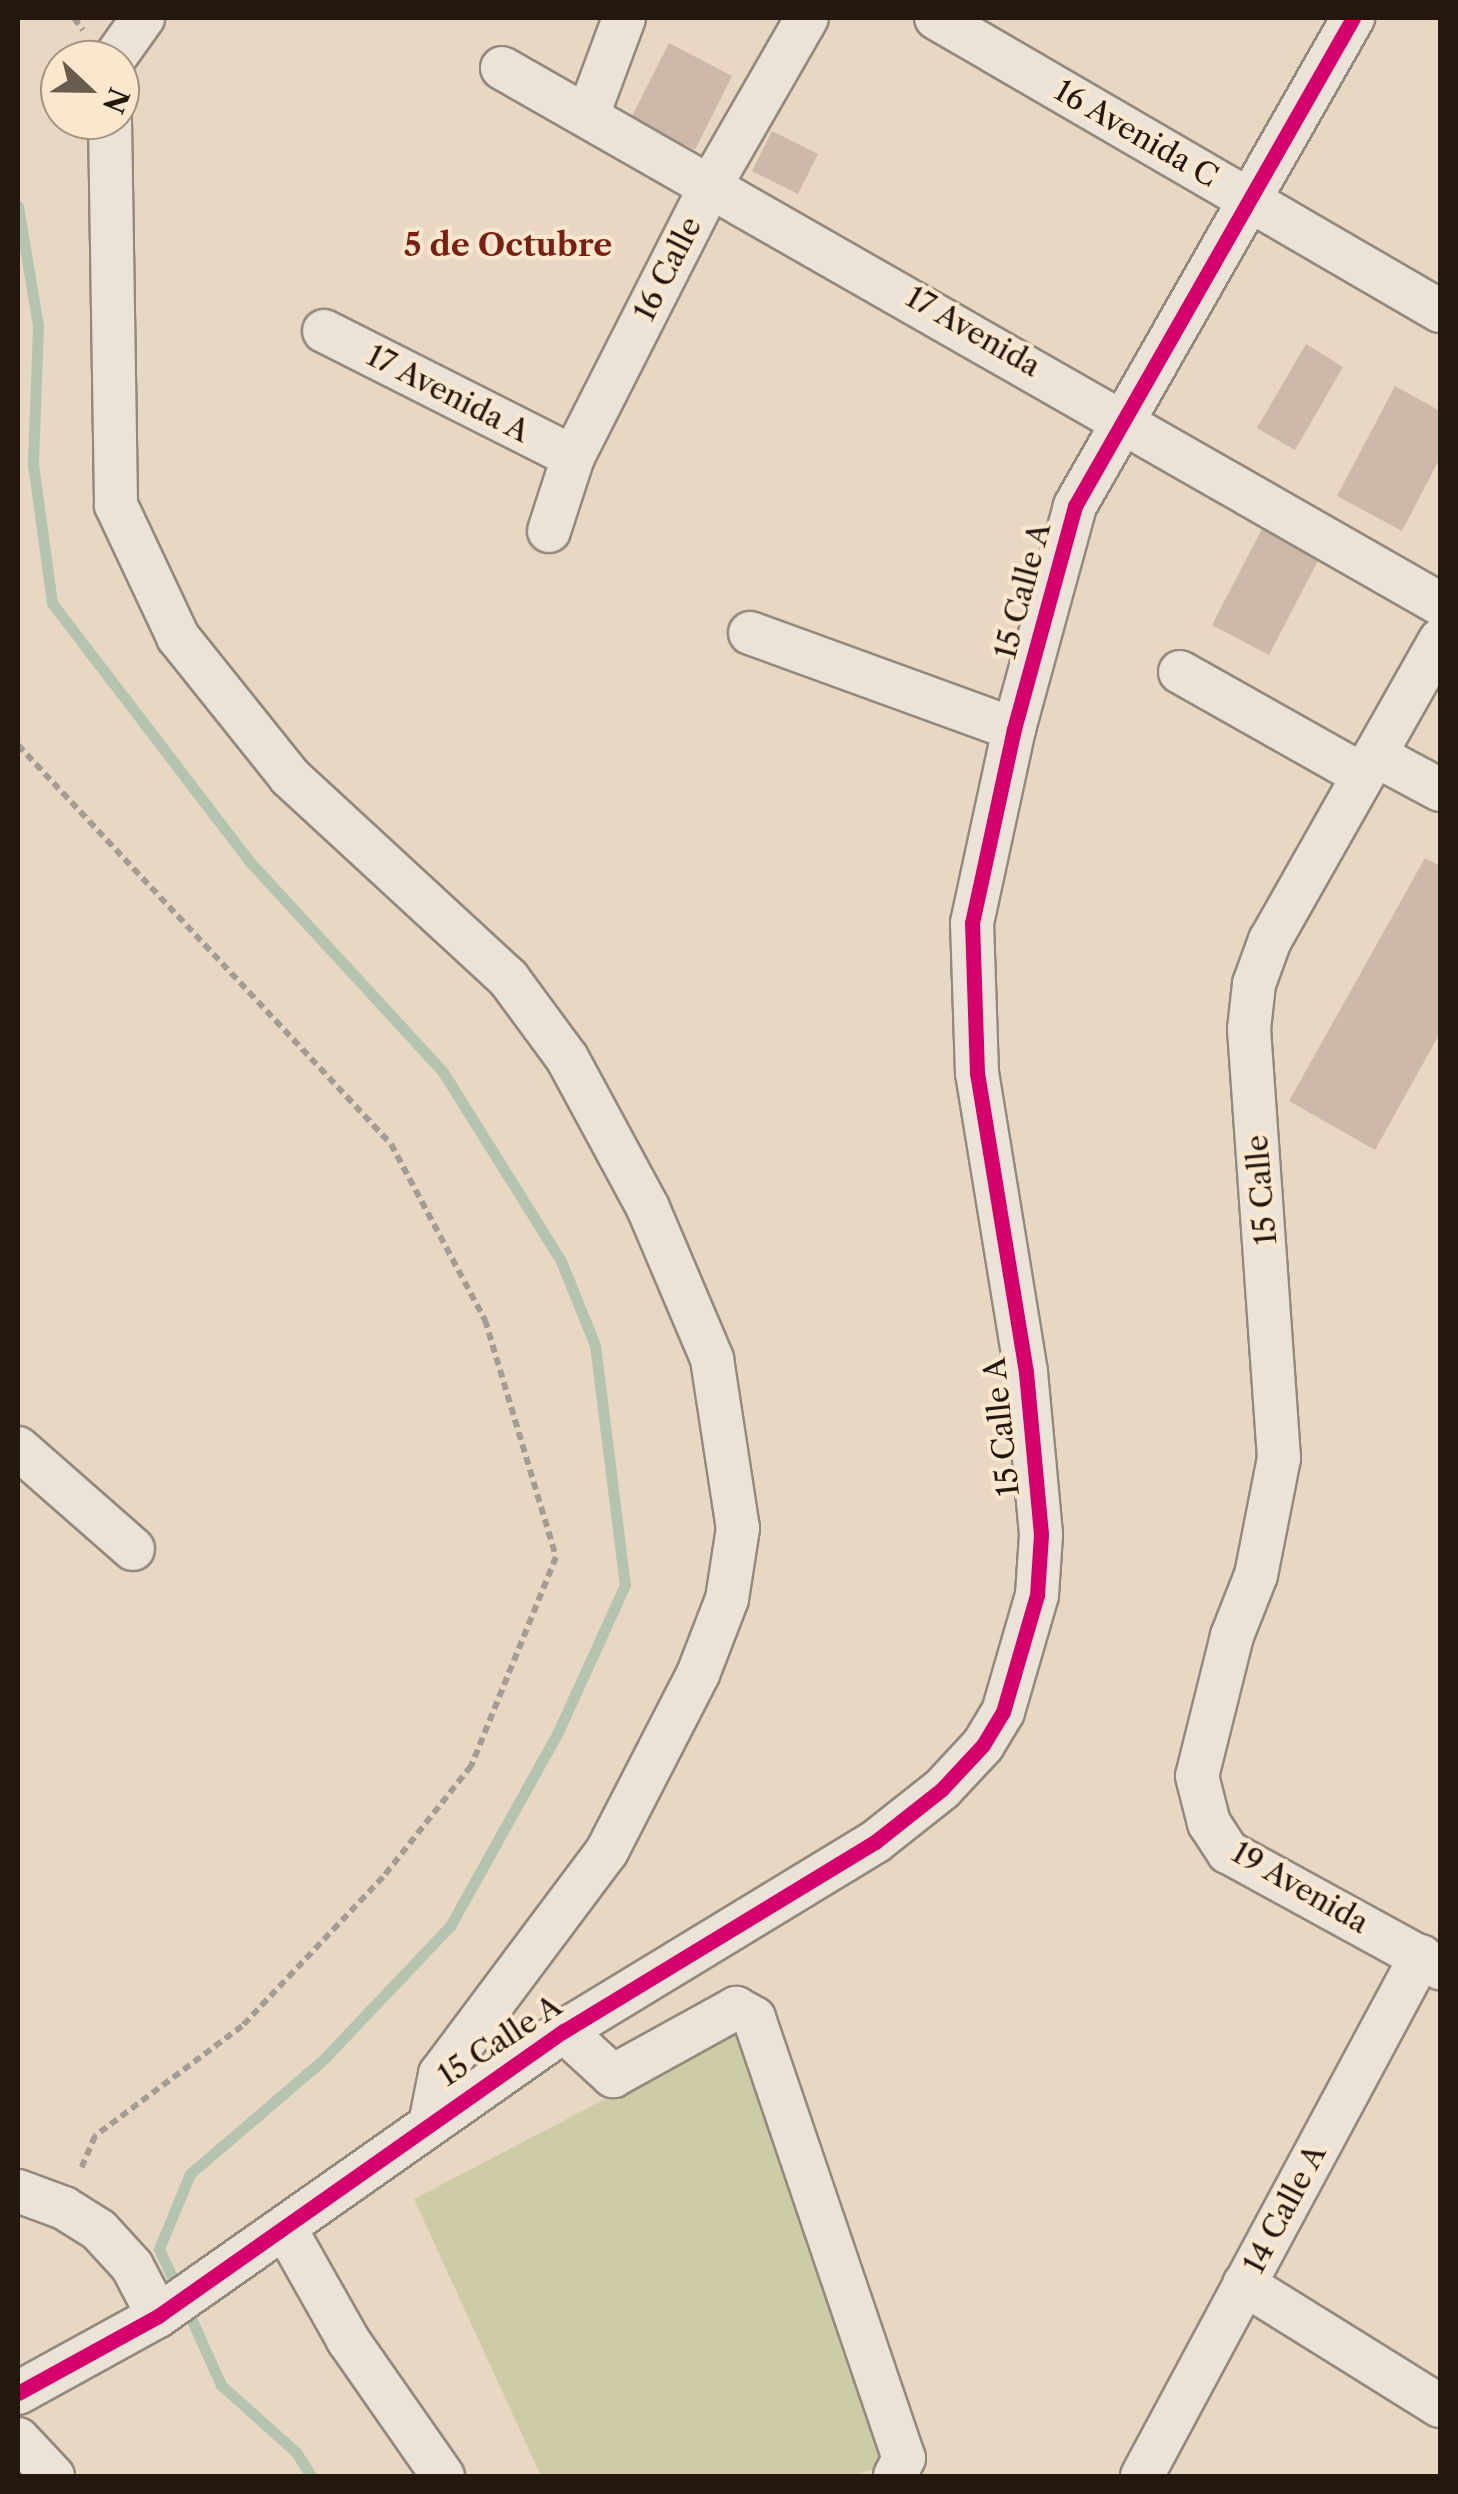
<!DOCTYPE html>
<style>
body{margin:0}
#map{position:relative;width:1458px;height:2494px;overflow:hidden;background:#e8d8c3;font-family:"Libre Caslon Text",serif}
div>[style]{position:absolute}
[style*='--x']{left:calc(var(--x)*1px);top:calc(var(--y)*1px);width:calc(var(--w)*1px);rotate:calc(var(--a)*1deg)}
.green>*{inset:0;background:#cecba7}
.stream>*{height:11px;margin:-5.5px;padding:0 5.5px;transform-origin:5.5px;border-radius:5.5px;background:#b4c4af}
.building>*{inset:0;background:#ceb8a9}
.path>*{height:6px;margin-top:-3px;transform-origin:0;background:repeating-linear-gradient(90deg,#a59d94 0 8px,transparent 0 13px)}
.roads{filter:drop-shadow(2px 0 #93897c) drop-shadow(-2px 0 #93897c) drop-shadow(0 2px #93897c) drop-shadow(0 -2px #93897c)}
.minor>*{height:42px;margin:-21px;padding:0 21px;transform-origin:21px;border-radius:21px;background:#ebe3d8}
.cycleway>*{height:15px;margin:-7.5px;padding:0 7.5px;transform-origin:7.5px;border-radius:7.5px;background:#d6006c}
span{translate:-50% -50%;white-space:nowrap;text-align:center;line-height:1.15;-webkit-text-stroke:8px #fae7ce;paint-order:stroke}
.street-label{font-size:30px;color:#24170d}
.neighbourhood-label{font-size:32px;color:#7a1f14;font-weight:700}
.frame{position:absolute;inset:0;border:20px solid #24170d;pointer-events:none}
.north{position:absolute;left:40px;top:40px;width:100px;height:100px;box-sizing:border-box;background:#fae7ce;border:2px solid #a49481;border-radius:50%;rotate:112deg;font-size:28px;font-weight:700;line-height:40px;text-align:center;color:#24170d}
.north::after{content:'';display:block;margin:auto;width:35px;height:45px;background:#695b4d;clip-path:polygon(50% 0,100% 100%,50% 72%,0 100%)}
</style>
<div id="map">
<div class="green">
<div style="clip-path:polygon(741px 2028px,885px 2466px,852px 2476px,541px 2476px,414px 2199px)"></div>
</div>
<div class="stream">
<div style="--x:18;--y:206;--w:122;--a:80.5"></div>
<div style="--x:38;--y:326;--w:138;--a:92.1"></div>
<div style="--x:33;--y:464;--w:140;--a:82.2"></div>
<div style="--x:52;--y:603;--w:326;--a:52.6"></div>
<div style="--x:250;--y:862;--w:285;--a:47.4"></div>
<div style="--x:443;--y:1072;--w:223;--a:58"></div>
<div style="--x:561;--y:1261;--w:91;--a:68"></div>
<div style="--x:595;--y:1345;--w:242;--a:82.9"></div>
<div style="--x:625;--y:1585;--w:164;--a:114.5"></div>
<div style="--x:557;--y:1734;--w:220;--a:119.1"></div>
<div style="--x:450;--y:1926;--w:183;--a:133.5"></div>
<div style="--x:324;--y:2059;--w:177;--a:139.4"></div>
<div style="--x:190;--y:2174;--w:81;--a:112.5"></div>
<div style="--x:159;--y:2249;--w:45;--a:65.1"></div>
<div style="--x:186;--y:2307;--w:85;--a:65.8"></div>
<div style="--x:221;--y:2385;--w:101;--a:41.8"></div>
<div style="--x:296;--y:2452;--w:28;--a:58"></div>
</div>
<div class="building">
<div style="clip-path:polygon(669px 43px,732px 76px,695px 150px,631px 118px)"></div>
<div style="clip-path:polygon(772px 131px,818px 154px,798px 194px,752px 171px)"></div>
<div style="clip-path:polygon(1306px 344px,1343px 367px,1295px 450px,1257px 428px)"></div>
<div style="clip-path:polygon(1395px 386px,1440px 411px,1440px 458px,1402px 531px,1337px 496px)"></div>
<div style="clip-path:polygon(1263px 527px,1320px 557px,1269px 655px,1212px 625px)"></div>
<div style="clip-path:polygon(1425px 858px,1440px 866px,1440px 1033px,1375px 1150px,1289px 1101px)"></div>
</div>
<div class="path">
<div style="--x:74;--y:18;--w:15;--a:53"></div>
<div style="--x:18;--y:745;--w:546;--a:46.93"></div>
<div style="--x:391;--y:1144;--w:200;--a:61.9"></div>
<div style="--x:485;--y:1320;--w:247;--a:73.3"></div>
<div style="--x:556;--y:1557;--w:226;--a:112.1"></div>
<div style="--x:471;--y:1766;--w:142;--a:128.4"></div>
<div style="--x:383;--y:1877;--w:205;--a:133.4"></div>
<div style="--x:242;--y:2026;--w:184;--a:143.2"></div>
<div style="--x:95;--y:2136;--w:39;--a:113"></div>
</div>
<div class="roads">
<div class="minor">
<div style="--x:936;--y:18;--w:583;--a:30.17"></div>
<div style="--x:113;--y:60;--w:52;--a:-54.5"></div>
<div style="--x:502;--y:68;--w:1080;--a:29.74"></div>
<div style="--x:588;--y:115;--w:103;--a:-69.6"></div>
<div style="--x:110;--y:120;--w:385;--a:89.1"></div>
<div style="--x:116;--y:505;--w:146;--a:64.8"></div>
<div style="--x:178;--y:637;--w:179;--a:51.3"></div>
<div style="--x:290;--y:777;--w:297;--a:42.7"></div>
<div style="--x:508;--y:978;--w:99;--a:53.6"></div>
<div style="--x:567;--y:1058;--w:170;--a:61.6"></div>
<div style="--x:648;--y:1208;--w:164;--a:67"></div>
<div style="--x:712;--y:1359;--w:171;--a:81.3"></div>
<div style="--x:738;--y:1528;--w:72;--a:98.8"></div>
<div style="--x:727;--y:1599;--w:80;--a:111.1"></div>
<div style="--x:698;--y:1674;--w:199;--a:117.2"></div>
<div style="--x:607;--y:1851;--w:279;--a:126.8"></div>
<div style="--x:440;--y:2074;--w:46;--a:101.3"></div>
<div style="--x:324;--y:331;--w:279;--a:26.8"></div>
<div style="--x:549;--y:531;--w:78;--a:-72"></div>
<div style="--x:573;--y:457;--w:307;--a:-63.1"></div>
<div style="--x:712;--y:183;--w:190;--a:-60.1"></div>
<div style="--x:750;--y:633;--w:281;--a:20"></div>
<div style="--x:1440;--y:640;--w:345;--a:119.5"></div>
<div style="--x:1270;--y:940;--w:47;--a:110"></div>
<div style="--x:1254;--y:984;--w:45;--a:96.3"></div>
<div style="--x:1249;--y:1029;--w:430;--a:86"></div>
<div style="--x:1279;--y:1458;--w:119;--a:101.1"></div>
<div style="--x:1256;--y:1575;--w:66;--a:111.5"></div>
<div style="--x:1232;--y:1636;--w:144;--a:104"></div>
<div style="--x:1197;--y:1776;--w:49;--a:75.7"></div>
<div style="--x:1209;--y:1823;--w:35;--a:57"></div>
<div style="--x:1228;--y:1852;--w:242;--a:28.7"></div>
<div style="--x:1180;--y:672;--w:210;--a:29.4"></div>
<div style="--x:1375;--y:755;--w:74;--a:28.3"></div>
<div style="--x:18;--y:1448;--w:153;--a:41.3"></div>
<div style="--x:564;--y:2031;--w:67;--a:42.6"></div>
<div style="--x:613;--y:2076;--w:141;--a:-28.9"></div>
<div style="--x:736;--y:2008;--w:21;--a:29"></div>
<div style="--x:754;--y:2018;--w:465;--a:71.2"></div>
<div style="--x:904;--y:2458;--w:20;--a:117"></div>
<div style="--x:18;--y:2191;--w:49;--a:20.3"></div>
<div style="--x:64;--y:2208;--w:41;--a:32.2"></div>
<div style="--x:99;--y:2230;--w:49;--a:47.5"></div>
<div style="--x:132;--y:2266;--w:56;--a:62.5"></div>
<div style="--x:285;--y:2228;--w:129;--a:60.6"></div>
<div style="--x:348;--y:2340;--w:166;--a:55.1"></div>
<div style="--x:1244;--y:2284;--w:231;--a:31.9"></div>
<div style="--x:18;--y:2393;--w:160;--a:-28.8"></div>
<div style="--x:158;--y:2316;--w:496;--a:-35.1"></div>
<div style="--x:564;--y:2031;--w:364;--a:-31.3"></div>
<div style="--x:875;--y:1842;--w:85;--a:-38.3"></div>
<div style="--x:942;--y:1789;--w:60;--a:-47"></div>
<div style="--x:983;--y:1745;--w:39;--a:-59"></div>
<div style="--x:1003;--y:1712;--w:122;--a:-73.8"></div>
<div style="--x:1037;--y:1595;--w:61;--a:-86.2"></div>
<div style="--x:1041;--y:1534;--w:163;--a:-95.3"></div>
<div style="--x:1026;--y:1372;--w:303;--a:-99.3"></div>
<div style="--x:977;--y:1073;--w:150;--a:-91.9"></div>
<div style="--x:972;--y:923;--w:198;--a:-77.8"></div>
<div style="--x:1014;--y:729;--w:231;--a:-74.7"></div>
<div style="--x:1075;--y:506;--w:562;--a:-60.33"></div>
<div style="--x:18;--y:2439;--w:51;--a:46.6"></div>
<div style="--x:1142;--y:2476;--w:590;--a:-61.78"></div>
</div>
</div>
<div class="cycleway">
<div style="--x:18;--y:2393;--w:160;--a:-28.8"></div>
<div style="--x:158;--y:2316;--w:496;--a:-35.1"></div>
<div style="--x:564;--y:2031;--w:364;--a:-31.3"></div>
<div style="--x:875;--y:1842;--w:85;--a:-38.3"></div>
<div style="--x:942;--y:1789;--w:60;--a:-47"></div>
<div style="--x:983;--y:1745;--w:39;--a:-59"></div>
<div style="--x:1003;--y:1712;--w:122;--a:-73.8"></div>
<div style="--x:1037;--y:1595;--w:61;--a:-86.2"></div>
<div style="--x:1041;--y:1534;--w:163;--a:-95.3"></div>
<div style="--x:1026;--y:1372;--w:303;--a:-99.3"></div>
<div style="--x:977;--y:1073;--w:150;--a:-91.9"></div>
<div style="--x:972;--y:923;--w:198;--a:-77.8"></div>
<div style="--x:1014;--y:729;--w:231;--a:-74.7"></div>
<div style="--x:1075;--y:506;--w:562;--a:-60.33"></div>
</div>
<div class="street-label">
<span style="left:1136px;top:134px;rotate:30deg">16 Avenida C</span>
<span style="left:668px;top:269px;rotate:-63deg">16 Calle</span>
<span style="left:973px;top:332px;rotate:30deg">17 Avenida</span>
<span style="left:448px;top:394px;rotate:27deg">17 Avenida A</span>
<span style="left:1023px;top:591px;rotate:-75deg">15 Calle A</span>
<span style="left:1262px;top:1190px;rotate:-95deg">15 Calle</span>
<span style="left:1002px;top:1427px;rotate:-96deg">15 Calle A</span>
<span style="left:1300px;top:1888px;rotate:30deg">19 Avenida</span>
<span style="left:500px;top:2041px;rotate:-33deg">15 Calle A</span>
<span style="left:1285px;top:2209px;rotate:-62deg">14 Calle A</span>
</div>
<div class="neighbourhood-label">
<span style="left:508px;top:245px">5 de Octubre</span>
</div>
<div class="frame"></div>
<div class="north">N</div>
</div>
